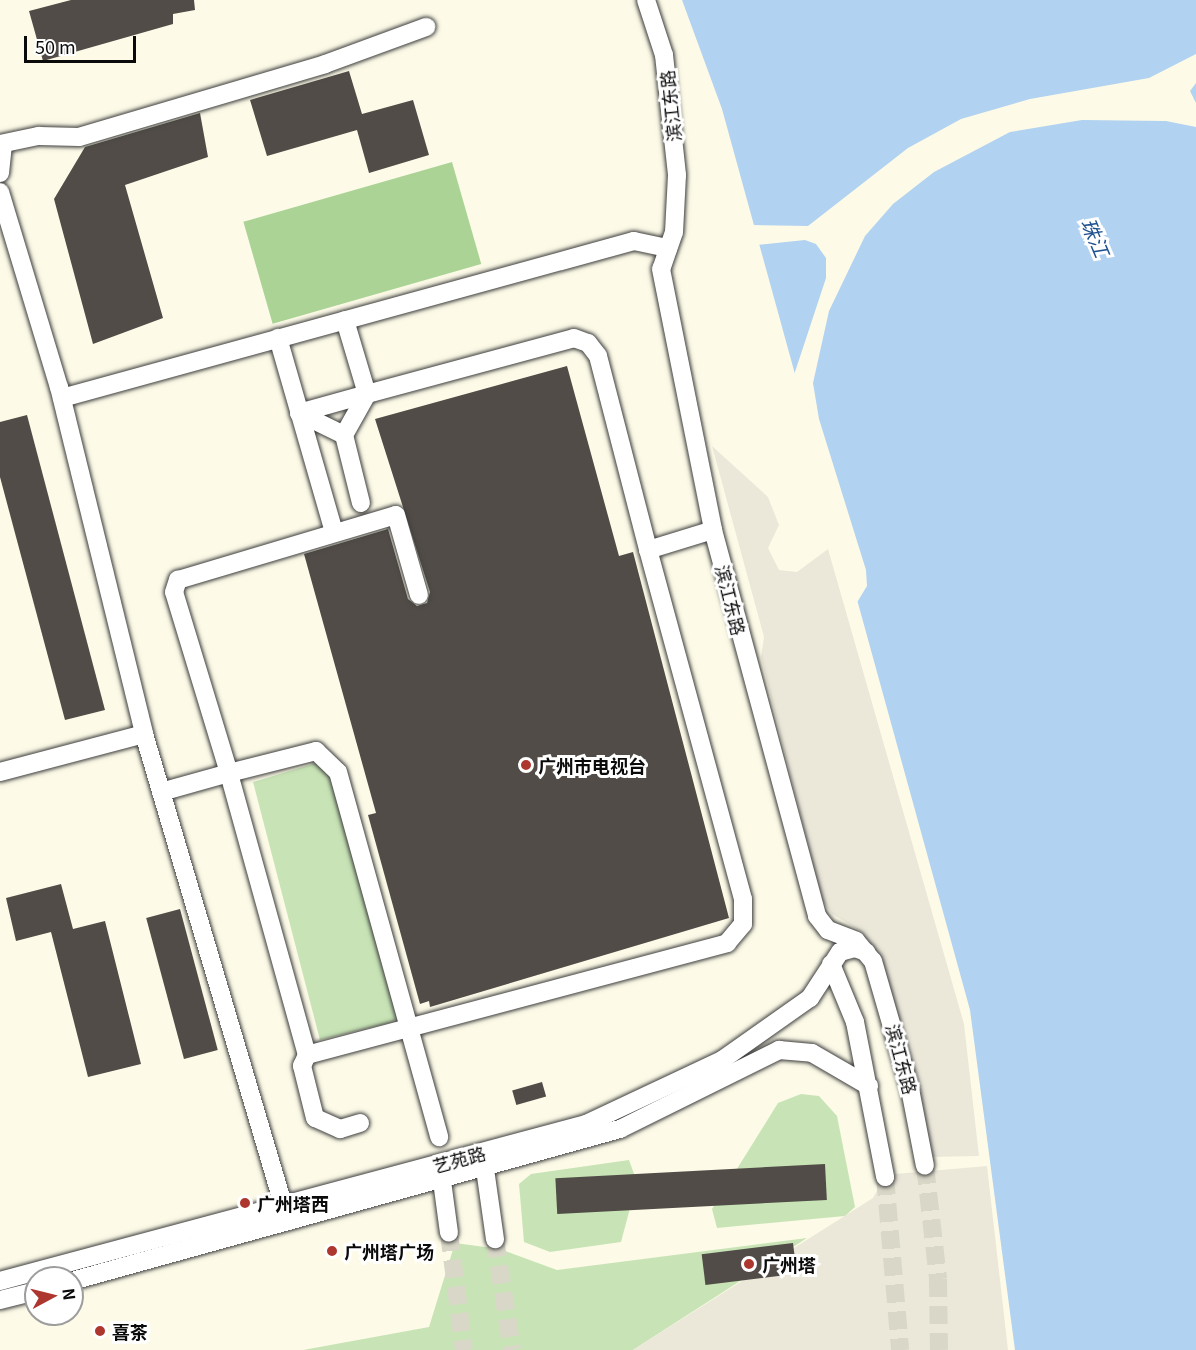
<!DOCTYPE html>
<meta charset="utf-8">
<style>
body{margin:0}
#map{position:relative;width:1196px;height:1350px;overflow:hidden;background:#fdfbe8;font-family:Georgia,"Noto Sans SC",serif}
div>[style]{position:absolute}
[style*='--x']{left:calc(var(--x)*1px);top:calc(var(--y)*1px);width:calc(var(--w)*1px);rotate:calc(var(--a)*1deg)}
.green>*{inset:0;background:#c8e4b6}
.forest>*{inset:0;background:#abd396;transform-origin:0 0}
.plaza>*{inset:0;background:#ebe8da}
.water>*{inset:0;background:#b1d2f0}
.pier>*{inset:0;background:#fdfbe8}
.building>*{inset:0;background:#514c47;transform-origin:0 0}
.minor-tunnel>*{height:18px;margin-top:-9px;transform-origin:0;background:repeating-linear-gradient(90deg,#d9d7c7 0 18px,transparent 0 27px)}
.roads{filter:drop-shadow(0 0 2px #3d3d3d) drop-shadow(0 0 2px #3d3d3d)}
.minor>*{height:18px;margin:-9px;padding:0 9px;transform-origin:9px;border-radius:9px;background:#fff}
.dots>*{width:16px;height:16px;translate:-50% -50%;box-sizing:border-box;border:3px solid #fff;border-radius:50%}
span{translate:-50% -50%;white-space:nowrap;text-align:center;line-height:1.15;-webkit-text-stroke:6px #fff;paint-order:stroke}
.street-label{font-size:18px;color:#0a0a0a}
.poi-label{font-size:18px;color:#0a0a0a;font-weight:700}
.left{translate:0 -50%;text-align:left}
.water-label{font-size:20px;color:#1e5290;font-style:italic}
.north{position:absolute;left:24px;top:1266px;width:60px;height:60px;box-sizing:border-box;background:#fff;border:2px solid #9d9d9d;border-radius:50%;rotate:83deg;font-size:16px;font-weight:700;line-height:24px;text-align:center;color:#0a0a0a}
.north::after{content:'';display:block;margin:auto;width:21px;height:27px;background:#ad362e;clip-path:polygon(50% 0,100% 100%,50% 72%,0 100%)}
.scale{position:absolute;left:24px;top:36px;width:112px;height:27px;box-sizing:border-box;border:3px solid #0a0a0a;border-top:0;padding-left:8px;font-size:18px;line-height:21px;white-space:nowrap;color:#0a0a0a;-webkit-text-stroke:4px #fff;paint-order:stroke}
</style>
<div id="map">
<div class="green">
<div style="clip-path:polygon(316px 763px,330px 767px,398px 1015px,393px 1022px,320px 1040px,253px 782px)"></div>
<div style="clip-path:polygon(801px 1094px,819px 1096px,837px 1116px,855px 1207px,845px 1216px,717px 1228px,712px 1209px,778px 1103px)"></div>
<div style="clip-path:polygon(629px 1160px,637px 1182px,621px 1242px,550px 1252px,524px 1242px,519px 1184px,531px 1174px)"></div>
<div style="clip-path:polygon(807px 1238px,633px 1350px,303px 1350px,429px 1327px,455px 1243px,500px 1249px,557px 1270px)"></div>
</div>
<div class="forest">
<div style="left:452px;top:162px;width:106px;height:217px;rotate:74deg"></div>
</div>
<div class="plaza">
<div style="clip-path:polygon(712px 446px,768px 497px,779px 525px,768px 548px,779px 570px,797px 572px,828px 549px,964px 1024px,979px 1156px,929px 1157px,880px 959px,862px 932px,832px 914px,822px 900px,761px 657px,764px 637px)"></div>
<div style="clip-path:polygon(987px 1166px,1008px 1350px,633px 1350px,873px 1198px,882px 1181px,895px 1174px)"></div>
</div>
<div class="water">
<div style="clip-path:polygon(682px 0,1196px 0,1196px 1350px,1015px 1350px,970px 1010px,722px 109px)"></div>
</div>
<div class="pier">
<div style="clip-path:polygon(1196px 54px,1196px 83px,1190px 91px,1196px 103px,1196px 127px,1166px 121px,1082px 120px,1010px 132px,934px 172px,893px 204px,865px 236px,829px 311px,813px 383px,819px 419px,866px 570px,867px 586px,856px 604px,793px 378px,826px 278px,826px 258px,816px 244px,805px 240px,756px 245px,751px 225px,808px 226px,908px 148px,961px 119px,1030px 99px,1149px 78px)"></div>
</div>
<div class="building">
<div style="clip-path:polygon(71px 0,194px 0,195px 10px,173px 14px,173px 24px,43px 61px,29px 11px)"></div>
<div style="clip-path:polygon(349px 71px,362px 114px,413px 100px,429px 155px,369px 173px,357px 130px,267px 156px,250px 100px)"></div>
<div style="clip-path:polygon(200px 113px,208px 157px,125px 185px,163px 318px,93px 344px,54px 199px,85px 147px)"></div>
<div style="clip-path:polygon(567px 366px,619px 556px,633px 552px,729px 918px,430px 1007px,429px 1001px,420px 1004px,368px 815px,376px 813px,304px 554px,388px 529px,408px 599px,417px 606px,427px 603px,430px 592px,375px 419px)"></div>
<div style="clip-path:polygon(27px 415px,105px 710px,65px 720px,0 477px,0 422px)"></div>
<div style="clip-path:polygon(61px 884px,73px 929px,105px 921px,141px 1064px,88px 1077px,51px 932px,16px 941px,6px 898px)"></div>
<div style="left:180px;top:909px;width:146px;height:35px;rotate:75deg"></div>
<div style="left:542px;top:1082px;width:15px;height:31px;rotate:74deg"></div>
<div style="left:825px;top:1164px;width:36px;height:270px;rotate:87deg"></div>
<div style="left:793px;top:1243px;width:31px;height:92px;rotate:83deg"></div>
</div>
<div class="minor-tunnel">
<div style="--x:925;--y:1166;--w:114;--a:83.4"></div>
<div style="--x:938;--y:1279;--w:71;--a:89.2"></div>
<div style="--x:885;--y:1177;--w:174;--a:85"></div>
<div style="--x:449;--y:1233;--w:118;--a:82.7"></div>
<div style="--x:495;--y:1239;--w:112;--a:81.3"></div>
</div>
<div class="roads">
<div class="minor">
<div style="--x:646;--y:0;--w:58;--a:71.9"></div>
<div style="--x:664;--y:55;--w:121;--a:83.8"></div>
<div style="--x:677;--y:175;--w:57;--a:93"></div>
<div style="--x:674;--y:232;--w:39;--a:109"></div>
<div style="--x:661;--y:269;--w:266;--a:78.7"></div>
<div style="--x:713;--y:530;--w:400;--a:74.9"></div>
<div style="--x:817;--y:916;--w:18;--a:52"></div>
<div style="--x:828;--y:930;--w:30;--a:21"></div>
<div style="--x:856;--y:941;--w:26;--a:50"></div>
<div style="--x:873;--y:961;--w:133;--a:73.9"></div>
<div style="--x:910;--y:1089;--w:78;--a:79"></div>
<div style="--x:0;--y:144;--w:40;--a:-12"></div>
<div style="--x:39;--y:136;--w:40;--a:1.4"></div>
<div style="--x:79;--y:137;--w:257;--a:-16.5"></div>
<div style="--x:325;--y:64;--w:108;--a:-20.1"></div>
<div style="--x:0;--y:173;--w:28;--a:-84"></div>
<div style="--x:0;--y:192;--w:204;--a:73.2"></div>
<div style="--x:59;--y:387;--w:357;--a:76.2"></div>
<div style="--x:144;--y:734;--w:508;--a:73.53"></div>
<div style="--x:278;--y:338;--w:202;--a:73.9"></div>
<div style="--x:62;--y:398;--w:593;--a:-15.35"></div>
<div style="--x:634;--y:241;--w:35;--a:12"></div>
<div style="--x:299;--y:413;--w:50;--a:26.1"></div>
<div style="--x:344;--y:435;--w:47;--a:-60.7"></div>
<div style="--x:367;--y:394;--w:214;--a:-15.1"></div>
<div style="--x:574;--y:338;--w:15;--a:20"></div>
<div style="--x:588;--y:343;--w:16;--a:52"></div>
<div style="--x:598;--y:356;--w:200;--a:75.5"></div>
<div style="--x:299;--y:413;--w:71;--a:-15.6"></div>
<div style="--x:367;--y:394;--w:77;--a:-106.6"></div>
<div style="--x:344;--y:435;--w:70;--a:76"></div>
<div style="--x:0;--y:772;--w:149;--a:-14.8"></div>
<div style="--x:161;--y:792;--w:71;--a:-15.6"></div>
<div style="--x:229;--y:773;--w:189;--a:-106.9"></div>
<div style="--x:174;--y:592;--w:13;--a:-72"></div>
<div style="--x:178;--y:580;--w:227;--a:-16.6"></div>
<div style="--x:396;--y:515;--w:83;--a:74"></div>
<div style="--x:831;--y:964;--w:63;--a:67.5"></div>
<div style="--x:855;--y:1022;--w:158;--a:79"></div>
<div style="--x:307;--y:1055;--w:293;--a:-105.5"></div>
<div style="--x:229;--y:773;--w:90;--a:-14.2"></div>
<div style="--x:316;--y:751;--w:30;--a:44"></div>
<div style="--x:338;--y:772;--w:379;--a:74.5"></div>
<div style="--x:360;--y:1123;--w:21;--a:163"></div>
<div style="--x:340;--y:1129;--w:27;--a:-156"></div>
<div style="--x:315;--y:1118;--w:54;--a:-104"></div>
<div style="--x:302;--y:1066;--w:12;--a:-66"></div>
<div style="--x:307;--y:1055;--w:435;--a:-14.9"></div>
<div style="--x:727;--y:943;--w:25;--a:-50"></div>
<div style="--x:743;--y:924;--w:25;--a:-90"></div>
<div style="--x:743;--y:899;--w:362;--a:-105.2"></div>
<div style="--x:648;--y:550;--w:68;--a:-17.1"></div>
<div style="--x:485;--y:1169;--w:71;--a:81.9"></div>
<div style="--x:448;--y:1173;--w:10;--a:127"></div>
<div style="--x:442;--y:1181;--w:52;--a:82.3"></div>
<div style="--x:0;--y:1281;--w:607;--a:-15"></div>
<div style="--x:586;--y:1124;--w:150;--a:-25.2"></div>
<div style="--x:722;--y:1060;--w:108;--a:-35.2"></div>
<div style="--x:810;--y:998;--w:55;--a:-56.9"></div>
<div style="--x:840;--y:952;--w:16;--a:-15"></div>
<div style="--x:855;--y:948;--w:12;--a:20"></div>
<div style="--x:72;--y:1281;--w:569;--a:-15.5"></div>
<div style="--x:620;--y:1129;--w:178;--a:-26.4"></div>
<div style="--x:779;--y:1050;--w:33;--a:5"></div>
<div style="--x:812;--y:1053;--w:66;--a:30.1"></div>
<div style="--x:0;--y:1300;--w:37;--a:-14"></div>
</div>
</div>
<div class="dots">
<div style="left:526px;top:765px;background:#ad362e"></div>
<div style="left:245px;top:1203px;background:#ad362e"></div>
<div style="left:332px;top:1251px;background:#ad362e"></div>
<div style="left:749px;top:1264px;background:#ad362e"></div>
<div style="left:100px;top:1331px;background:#ad362e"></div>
</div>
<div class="street-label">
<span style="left:670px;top:106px;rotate:-96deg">滨江东路</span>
<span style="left:731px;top:600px;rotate:76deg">滨江东路</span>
<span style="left:902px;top:1059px;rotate:75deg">滨江东路</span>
<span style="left:459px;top:1159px;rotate:-15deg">艺苑路</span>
</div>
<div class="poi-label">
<span class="left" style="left:538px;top:765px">广州市电视台</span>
<span class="left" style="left:257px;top:1203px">广州塔西</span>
<span class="left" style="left:344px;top:1251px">广州塔广场</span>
<span class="left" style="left:762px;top:1264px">广州塔</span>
<span class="left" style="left:112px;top:1331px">喜茶</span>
</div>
<div class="water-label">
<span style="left:1096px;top:237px;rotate:67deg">珠江</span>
</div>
<div class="north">N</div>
<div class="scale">50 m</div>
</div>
